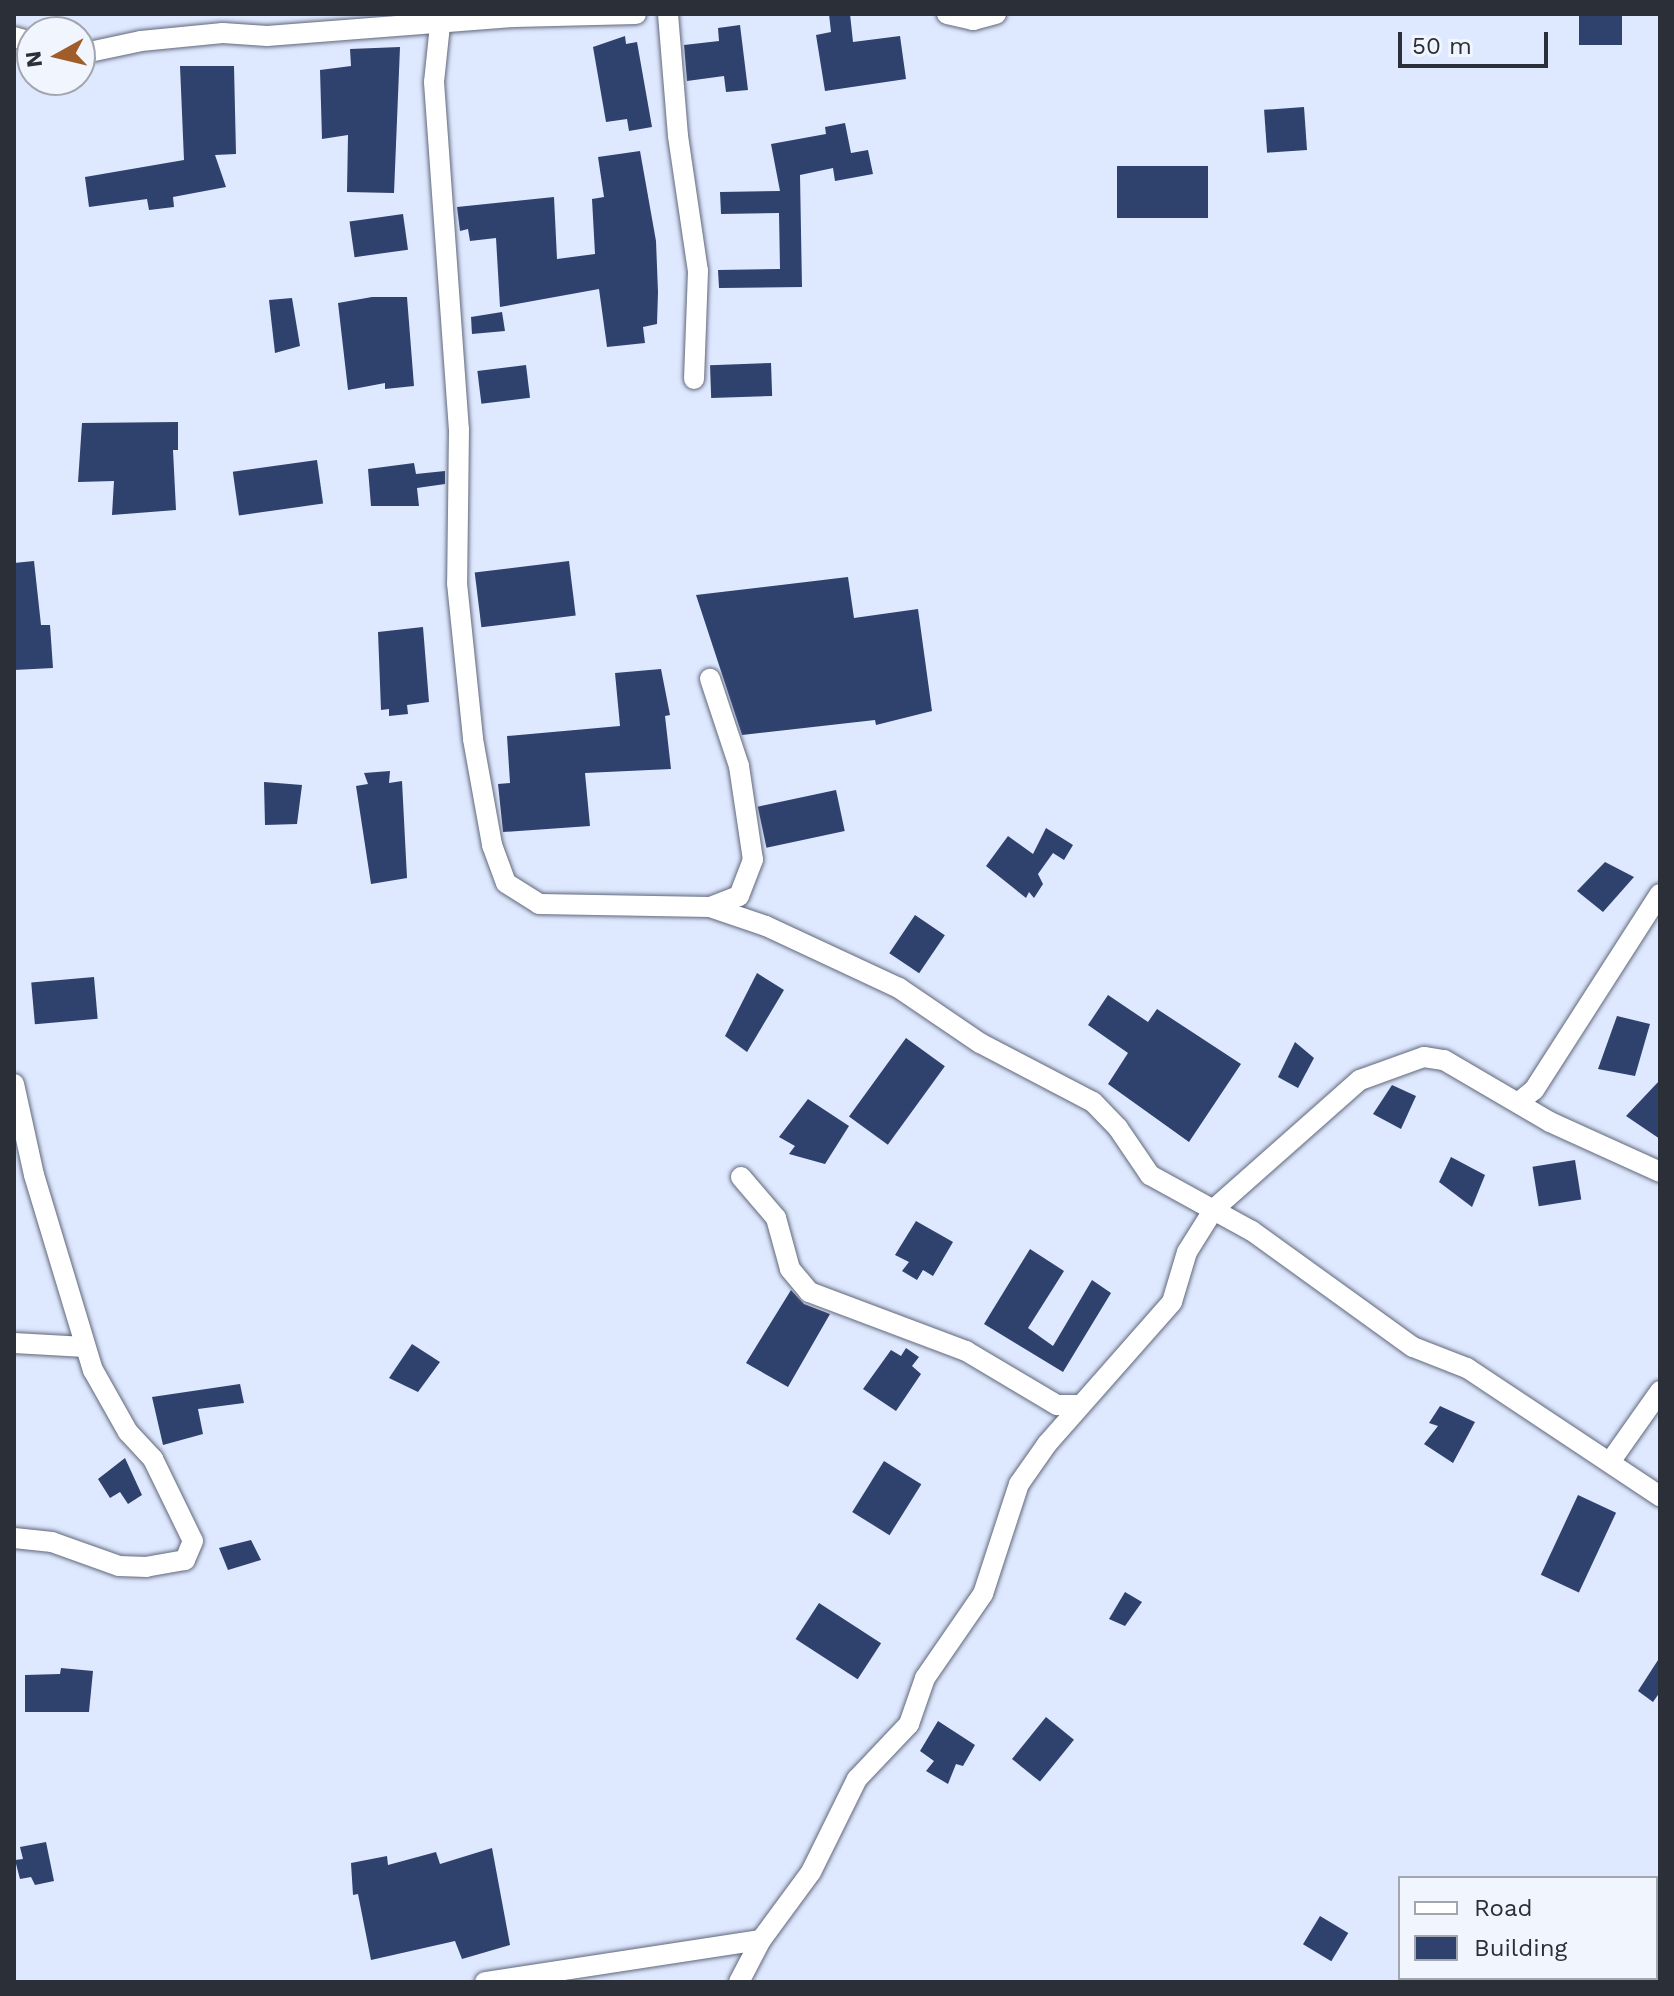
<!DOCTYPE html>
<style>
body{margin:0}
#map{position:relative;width:1674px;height:1996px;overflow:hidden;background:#dee8fe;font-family:"Work Sans",sans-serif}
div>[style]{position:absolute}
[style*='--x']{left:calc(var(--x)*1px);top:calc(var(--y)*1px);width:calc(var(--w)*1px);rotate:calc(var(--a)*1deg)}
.building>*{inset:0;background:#2f416d;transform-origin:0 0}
.roads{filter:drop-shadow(0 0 2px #60687b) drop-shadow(0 0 2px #60687b)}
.minor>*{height:20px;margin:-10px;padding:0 10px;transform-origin:10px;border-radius:10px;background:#fff}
span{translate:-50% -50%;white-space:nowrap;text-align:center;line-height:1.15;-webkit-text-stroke:8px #f1f5fe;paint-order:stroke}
.frame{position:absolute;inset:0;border:16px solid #2b2f38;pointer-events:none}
.legend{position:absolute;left:1398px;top:1876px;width:260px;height:104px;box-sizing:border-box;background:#f1f5fe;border:2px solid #a2a6af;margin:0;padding:10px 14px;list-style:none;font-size:24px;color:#2b2f38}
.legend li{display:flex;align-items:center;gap:16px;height:40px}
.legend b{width:40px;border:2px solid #a2a6af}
.north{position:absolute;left:16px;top:16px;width:80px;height:80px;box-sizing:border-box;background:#f1f5fe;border:2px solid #a2a6af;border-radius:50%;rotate:262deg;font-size:22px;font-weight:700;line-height:32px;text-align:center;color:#2b2f38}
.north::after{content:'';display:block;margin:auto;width:28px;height:36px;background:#9e5d29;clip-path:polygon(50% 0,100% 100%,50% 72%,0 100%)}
.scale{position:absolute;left:1398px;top:32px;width:150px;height:36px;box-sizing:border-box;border:4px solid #2b2f38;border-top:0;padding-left:10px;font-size:24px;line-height:28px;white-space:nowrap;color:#2b2f38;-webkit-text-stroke:6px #f1f5fe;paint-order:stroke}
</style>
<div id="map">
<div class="building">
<div style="clip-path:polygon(829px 14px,850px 14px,853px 42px,900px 36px,906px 79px,825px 91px,816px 35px,831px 32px)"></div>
<div style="left:1579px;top:14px;width:43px;height:31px"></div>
<div style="clip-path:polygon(740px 25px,748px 90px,726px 92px,724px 76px,687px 81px,684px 45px,719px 41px,718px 28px)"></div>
<div style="clip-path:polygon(625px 36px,626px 44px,637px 42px,652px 127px,629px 131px,627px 119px,606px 122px,593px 47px)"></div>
<div style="clip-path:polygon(400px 47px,394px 193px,347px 192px,348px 135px,322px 139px,320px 70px,351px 66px,350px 49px)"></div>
<div style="clip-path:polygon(180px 66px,234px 66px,236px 154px,215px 155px,226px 187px,173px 197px,174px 207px,149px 210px,147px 199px,89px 207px,85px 177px,184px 160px)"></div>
<div style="left:1304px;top:107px;width:43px;height:40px;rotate:86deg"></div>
<div style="clip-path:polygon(845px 123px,851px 153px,868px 150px,873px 174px,835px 181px,833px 168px,800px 175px,802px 287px,719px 288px,718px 270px,780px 269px,779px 213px,721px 214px,720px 192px,780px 191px,771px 144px,826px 134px,825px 127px)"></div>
<div style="clip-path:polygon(640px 151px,656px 241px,658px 292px,657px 324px,643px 327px,645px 343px,607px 347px,599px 289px,500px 307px,496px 238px,470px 241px,468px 229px,460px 231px,457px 207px,554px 197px,557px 259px,595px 254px,592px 199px,604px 197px,598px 157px)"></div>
<div style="left:1117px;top:166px;width:91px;height:52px"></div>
<div style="left:403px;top:214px;width:36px;height:54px;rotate:82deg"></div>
<div style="clip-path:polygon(372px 297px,407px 297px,414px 386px,385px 389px,385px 383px,348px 390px,338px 303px)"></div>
<div style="clip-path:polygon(292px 298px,300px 346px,275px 353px,269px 300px)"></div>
<div style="clip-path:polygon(502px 312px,505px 331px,472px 334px,471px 317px)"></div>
<div style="left:771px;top:363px;width:33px;height:61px;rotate:88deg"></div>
<div style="left:526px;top:365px;width:33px;height:49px;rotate:83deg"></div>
<div style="clip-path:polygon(178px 422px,178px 450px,173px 450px,176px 510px,112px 515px,114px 481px,78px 482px,82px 423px)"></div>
<div style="left:317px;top:460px;width:44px;height:85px;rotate:82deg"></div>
<div style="clip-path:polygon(414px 463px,416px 474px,445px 471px,445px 484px,417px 488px,419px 506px,371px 506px,368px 469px)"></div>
<div style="clip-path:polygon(34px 561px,41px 625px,50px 625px,53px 668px,14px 670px,14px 563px)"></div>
<div style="left:569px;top:561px;width:55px;height:95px;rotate:83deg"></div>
<div style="clip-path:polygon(848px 577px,854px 618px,918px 609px,932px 711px,876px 725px,875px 720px,742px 735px,696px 595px)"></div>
<div style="clip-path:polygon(423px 627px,429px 702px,407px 705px,408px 714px,389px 716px,389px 709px,381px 710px,378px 632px)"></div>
<div style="clip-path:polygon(661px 669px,670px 715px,665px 716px,671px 769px,585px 773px,590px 826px,503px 832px,498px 784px,510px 783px,507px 736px,620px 726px,615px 673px)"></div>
<div style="clip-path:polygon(390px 771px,389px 783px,402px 781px,407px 878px,371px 884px,356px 786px,368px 784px,364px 773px)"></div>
<div style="clip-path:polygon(264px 782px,302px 785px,297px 824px,265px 825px)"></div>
<div style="left:836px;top:790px;width:42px;height:80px;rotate:78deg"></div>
<div style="clip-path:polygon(1046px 828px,1073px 845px,1064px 860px,1053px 853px,1038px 874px,1043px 884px,1034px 898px,1029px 892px,1026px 898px,986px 866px,1008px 836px,1033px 854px)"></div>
<div style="clip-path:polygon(1605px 862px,1634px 877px,1603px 912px,1577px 891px)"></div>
<div style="left:915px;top:915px;width:36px;height:46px;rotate:34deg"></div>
<div style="clip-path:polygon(757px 973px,784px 990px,747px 1052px,725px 1036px)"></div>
<div style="left:94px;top:977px;width:42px;height:63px;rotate:85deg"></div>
<div style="clip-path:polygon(1108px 995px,1148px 1022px,1157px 1009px,1241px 1064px,1189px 1142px,1108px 1084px,1128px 1053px,1088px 1025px)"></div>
<div style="clip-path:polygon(1617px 1016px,1650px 1024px,1635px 1076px,1598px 1069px)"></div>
<div style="left:906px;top:1038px;width:48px;height:97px;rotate:36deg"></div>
<div style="clip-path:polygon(1295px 1042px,1314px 1058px,1298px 1088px,1278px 1077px)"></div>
<div style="clip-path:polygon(1660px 1080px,1660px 1139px,1626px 1116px)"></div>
<div style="clip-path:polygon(1392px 1085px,1416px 1096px,1401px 1129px,1373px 1114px)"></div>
<div style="clip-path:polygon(808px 1099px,849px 1126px,825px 1164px,789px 1154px,795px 1146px,779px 1137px)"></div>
<div style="clip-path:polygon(1451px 1157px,1485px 1175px,1472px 1207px,1439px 1182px)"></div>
<div style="left:1575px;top:1160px;width:40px;height:43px;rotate:81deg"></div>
<div style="clip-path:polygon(916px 1221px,953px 1242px,933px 1276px,923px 1270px,917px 1280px,902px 1271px,909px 1262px,895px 1255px)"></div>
<div style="clip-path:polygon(1030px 1249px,1064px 1271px,1028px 1328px,1053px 1346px,1092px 1280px,1111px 1293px,1063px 1372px,984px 1324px)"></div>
<div style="clip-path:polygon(791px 1290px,804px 1304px,830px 1314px,788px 1387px,746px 1363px)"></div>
<div style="clip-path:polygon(412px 1344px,440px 1362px,418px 1392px,389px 1378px)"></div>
<div style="clip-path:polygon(906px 1348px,919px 1357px,912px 1366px,921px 1374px,896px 1411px,863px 1389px,891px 1350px,901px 1356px)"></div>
<div style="clip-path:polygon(240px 1384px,244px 1403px,198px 1409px,203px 1434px,163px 1445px,152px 1397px)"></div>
<div style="clip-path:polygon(1440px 1406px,1475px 1422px,1453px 1463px,1424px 1444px,1438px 1426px,1429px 1423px)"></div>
<div style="clip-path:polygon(125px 1458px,142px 1495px,128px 1504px,120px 1492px,110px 1498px,98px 1479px)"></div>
<div style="left:884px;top:1461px;width:44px;height:60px;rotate:32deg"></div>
<div style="left:1578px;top:1495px;width:42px;height:88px;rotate:25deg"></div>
<div style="clip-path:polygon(251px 1540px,261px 1560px,228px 1570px,219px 1548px)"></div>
<div style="clip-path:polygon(1125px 1592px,1142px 1602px,1125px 1626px,1109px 1619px)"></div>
<div style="left:819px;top:1603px;width:74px;height:43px;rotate:33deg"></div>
<div style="clip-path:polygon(1660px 1657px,1660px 1692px,1653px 1702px,1638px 1691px)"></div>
<div style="clip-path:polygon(61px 1668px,93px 1671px,89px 1712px,25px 1712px,25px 1675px,60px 1674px)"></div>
<div style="left:1046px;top:1717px;width:36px;height:54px;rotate:39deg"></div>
<div style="clip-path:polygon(938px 1721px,975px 1745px,963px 1766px,956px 1764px,948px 1784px,926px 1771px,934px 1761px,920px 1751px)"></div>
<div style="clip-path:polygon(46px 1842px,54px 1881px,35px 1885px,31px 1877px,20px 1879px,15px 1860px,23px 1859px,20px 1847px)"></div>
<div style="clip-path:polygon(492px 1848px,510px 1945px,462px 1959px,455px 1941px,371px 1960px,358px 1894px,353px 1895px,351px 1863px,387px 1856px,388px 1865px,436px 1852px,440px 1864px)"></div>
<div style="left:1320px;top:1916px;width:33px;height:33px;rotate:31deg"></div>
</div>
<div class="roads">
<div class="minor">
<div style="--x:668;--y:14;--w:122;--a:85.3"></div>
<div style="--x:678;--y:136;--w:136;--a:81.6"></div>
<div style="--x:698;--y:271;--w:108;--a:92.1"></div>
<div style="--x:947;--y:14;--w:27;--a:13"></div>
<div style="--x:973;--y:20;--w:24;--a:-15"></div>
<div style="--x:440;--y:25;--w:57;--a:96"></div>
<div style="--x:434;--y:82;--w:348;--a:85.9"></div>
<div style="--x:459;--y:429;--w:154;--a:90.7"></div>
<div style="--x:457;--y:583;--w:157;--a:84.1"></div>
<div style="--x:473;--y:739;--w:108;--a:79.8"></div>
<div style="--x:492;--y:845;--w:40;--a:69.8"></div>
<div style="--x:506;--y:883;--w:39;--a:32"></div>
<div style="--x:539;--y:904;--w:171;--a:1"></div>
<div style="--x:710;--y:907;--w:59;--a:18.7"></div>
<div style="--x:766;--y:926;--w:147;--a:25"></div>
<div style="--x:899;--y:988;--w:98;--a:34.2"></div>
<div style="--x:980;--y:1043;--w:127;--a:27.6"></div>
<div style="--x:1093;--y:1102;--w:36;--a:46"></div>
<div style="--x:1118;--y:1128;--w:57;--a:55.8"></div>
<div style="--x:1150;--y:1175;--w:116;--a:28.8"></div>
<div style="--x:1252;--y:1231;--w:198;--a:35.8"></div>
<div style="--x:1413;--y:1347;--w:58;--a:21.3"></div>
<div style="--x:1467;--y:1368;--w:232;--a:33.6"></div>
<div style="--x:14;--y:37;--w:19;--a:16"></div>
<div style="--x:80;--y:54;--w:62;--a:-12"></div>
<div style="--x:141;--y:41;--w:82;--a:-5.6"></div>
<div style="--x:223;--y:33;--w:44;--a:3.9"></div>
<div style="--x:267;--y:36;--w:248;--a:-4.4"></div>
<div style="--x:514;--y:17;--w:122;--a:-1.4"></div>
<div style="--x:710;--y:907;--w:31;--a:-21"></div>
<div style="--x:739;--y:896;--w:39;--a:-69"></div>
<div style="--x:753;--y:860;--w:95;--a:-98.5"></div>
<div style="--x:739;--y:766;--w:92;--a:-108.4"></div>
<div style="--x:14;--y:1084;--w:93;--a:77.6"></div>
<div style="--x:34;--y:1175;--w:204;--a:73.2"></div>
<div style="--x:93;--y:1370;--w:71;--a:60.6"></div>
<div style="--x:128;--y:1432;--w:37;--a:47"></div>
<div style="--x:153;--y:1459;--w:91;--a:64"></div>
<div style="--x:193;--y:1541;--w:21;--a:113"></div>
<div style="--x:185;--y:1560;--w:39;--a:170"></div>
<div style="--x:147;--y:1567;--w:28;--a:-178"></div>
<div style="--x:119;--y:1566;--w:71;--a:-160.3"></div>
<div style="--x:52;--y:1542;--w:38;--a:-174"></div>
<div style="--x:1519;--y:1102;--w:19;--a:-39"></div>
<div style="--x:1534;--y:1090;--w:233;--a:-57.3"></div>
<div style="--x:741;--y:1177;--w:54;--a:49.5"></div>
<div style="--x:776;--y:1218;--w:53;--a:74.6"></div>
<div style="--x:790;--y:1269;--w:30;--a:50"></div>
<div style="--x:809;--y:1292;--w:168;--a:20.6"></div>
<div style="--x:966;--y:1351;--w:106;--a:30.7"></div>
<div style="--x:1057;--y:1405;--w:23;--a:0"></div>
<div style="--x:14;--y:1343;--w:71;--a:3.2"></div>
<div style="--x:1610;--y:1462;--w:87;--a:-54.8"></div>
<div style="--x:485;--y:1982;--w:279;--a:-8.7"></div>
<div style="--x:761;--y:1940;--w:84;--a:-53.7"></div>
<div style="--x:811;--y:1872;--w:104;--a:-63.7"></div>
<div style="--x:857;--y:1779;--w:76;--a:-46.6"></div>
<div style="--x:909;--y:1724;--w:49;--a:-70.8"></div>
<div style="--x:925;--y:1678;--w:102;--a:-55.4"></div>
<div style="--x:983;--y:1594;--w:116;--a:-71.9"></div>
<div style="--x:1019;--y:1484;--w:49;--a:-55"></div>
<div style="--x:1047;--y:1444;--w:189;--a:-48.6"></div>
<div style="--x:1172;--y:1302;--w:52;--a:-73.3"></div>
<div style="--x:1187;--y:1252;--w:51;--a:-57.9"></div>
<div style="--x:1214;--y:1209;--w:195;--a:-41.5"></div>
<div style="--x:1360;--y:1080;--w:68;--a:-19.8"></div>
<div style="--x:1424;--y:1057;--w:20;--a:9"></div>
<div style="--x:1444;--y:1060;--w:123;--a:30.3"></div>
<div style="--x:1550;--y:1122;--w:121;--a:24.4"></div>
<div style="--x:739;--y:1982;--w:47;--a:-62.4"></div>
<div style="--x:1660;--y:1982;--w:1;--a:-90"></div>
</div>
</div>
<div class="frame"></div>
<ul class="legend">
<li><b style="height:10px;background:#fff"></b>Road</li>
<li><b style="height:22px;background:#2f416d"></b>Building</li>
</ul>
<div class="north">N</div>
<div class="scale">50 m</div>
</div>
